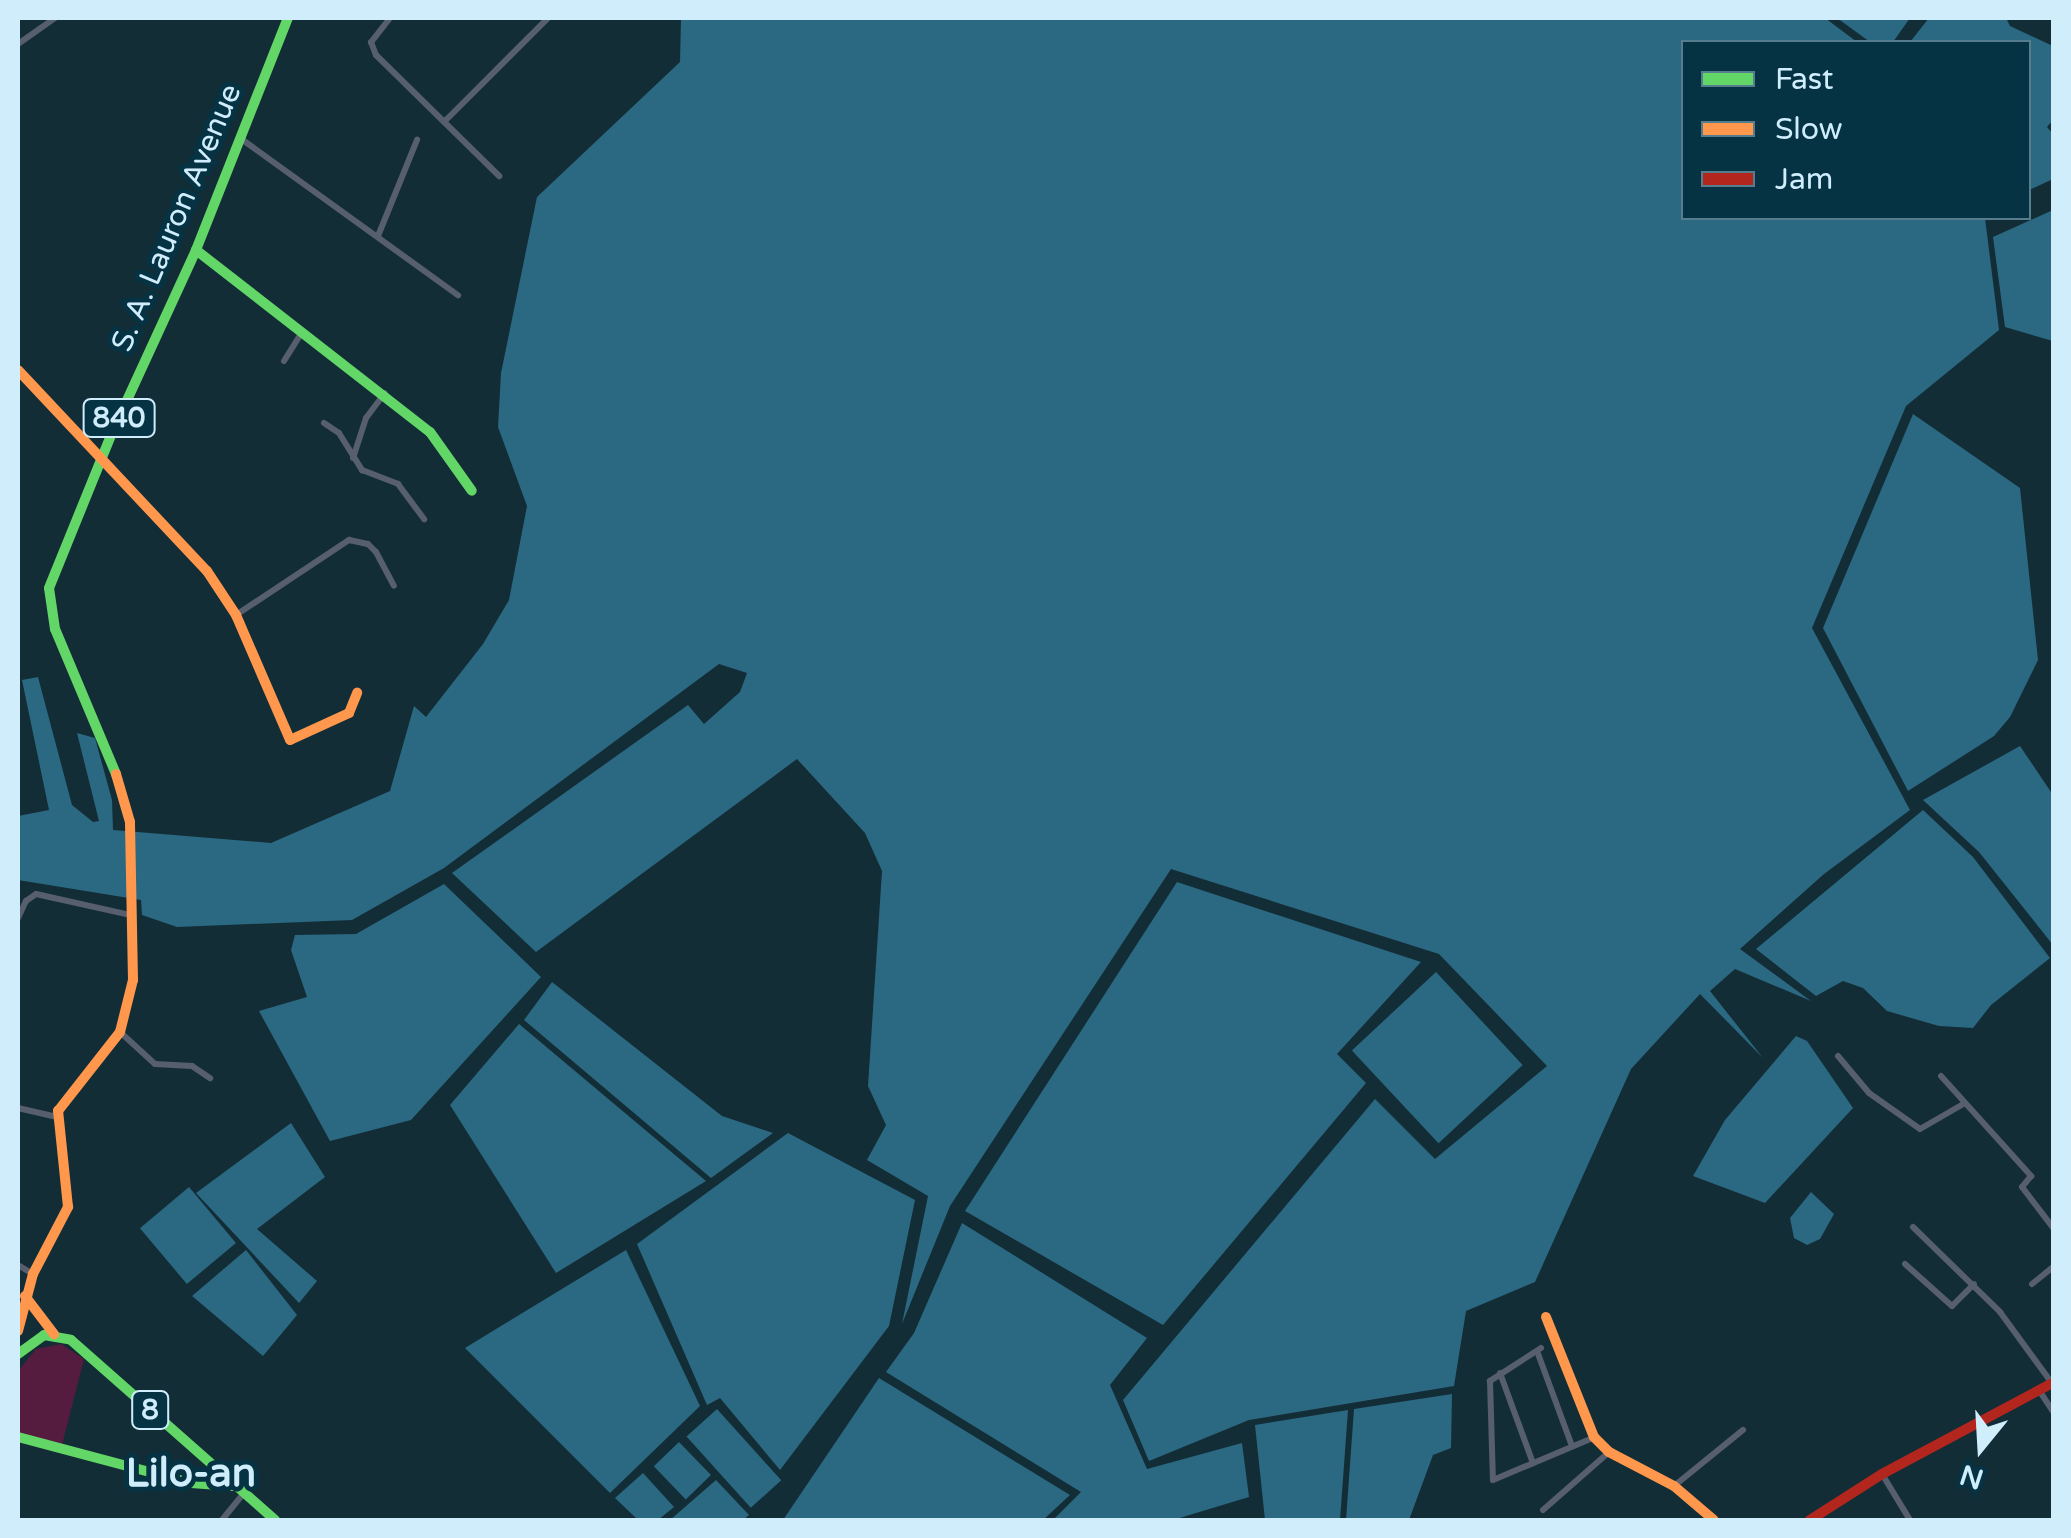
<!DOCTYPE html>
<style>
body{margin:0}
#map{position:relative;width:2071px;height:1538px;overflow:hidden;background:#132d36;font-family:"Varela Round",sans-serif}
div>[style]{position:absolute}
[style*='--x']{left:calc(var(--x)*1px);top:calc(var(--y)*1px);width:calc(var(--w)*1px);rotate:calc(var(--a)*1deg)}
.green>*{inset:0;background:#561c40}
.water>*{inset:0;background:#2b6882;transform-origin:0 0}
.street>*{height:6px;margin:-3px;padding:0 3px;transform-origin:3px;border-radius:3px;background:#575f6f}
.fast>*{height:10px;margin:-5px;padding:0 5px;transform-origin:5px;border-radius:5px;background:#63d668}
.slow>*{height:10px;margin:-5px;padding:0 5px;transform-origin:5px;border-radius:5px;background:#ff974d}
.jam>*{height:10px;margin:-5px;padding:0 5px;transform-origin:5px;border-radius:5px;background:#b3261e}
span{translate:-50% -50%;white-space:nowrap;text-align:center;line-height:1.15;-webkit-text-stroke:10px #053344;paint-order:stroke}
.shield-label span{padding:2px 8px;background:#053344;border:2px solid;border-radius:8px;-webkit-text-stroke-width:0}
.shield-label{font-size:28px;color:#d0edfc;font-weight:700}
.street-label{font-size:30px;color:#d0edfc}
.district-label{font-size:40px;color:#d0edfc;font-weight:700}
.frame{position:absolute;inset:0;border:20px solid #d0edfc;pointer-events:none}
.legend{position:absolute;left:1681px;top:40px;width:350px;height:180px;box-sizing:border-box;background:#053344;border:2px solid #567d8e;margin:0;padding:12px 18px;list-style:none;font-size:30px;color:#d0edfc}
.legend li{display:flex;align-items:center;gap:20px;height:50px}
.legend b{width:50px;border:2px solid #567d8e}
.north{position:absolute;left:1931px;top:1398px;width:100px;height:100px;-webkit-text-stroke:8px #053344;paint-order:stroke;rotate:198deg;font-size:28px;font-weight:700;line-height:40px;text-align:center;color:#d0edfc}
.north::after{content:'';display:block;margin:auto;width:35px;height:45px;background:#d0edfc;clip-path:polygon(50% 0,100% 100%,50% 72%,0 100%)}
</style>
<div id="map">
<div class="green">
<div style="clip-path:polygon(61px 1344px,84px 1359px,62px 1445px,18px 1434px,19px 1370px,36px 1349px)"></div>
</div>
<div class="water">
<div style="clip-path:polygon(681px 18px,1825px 18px,1857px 42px,1684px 42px,1684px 218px,1985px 218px,1999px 330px,1906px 406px,1812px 628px,1910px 810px,1824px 874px,1740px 949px,1811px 1001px,1735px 969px,1710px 991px,1763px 1058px,1700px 994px,1631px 1069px,1535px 1282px,1466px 1311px,1454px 1386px,1249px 1420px,1149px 1461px,1123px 1400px,1375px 1099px,1435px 1159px,1547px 1066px,1439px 954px,1171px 869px,950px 1206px,902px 1324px,928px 1196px,867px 1160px,886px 1125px,868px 1086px,882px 871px,865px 833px,797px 759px,536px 952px,452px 873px,688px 705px,704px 724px,740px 692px,747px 673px,719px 664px,444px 868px,352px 920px,177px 927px,142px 915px,141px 900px,18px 880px,18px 816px,49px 810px,22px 680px,38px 677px,72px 805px,93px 822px,99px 821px,77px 733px,95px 738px,112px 800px,113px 830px,271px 843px,390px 791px,414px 706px,426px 717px,483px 644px,509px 600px,527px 506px,498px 427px,501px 373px,537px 197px,680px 62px)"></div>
<div style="clip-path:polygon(1837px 18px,1910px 18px,1893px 42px,1870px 42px)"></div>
<div style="clip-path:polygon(1929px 18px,2006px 18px,2010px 26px,2053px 46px,2053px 120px,2047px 127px,2053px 134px,2053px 179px,2029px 190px,2028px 42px,1910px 42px)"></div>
<div style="clip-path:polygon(2053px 210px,2053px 341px,2005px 327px,1993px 237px)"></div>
<div style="clip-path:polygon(1913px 414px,2020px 488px,2038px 660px,2010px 717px,1994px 736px,1908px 791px,1823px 628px)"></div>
<div style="clip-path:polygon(2020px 746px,2053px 795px,2053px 945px,1979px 852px,1923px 800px)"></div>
<div style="clip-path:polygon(1923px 810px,1973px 857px,2050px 958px,1991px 1005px,1973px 1028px,1939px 1026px,1887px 1011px,1863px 988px,1843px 981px,1816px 996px,1756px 949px)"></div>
<div style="clip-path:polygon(1177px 882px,1421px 962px,1337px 1054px,1366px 1083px,1163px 1325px,965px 1211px)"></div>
<div style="clip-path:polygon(444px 884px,541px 977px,411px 1120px,330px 1141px,259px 1011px,307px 997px,291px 950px,295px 935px,356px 934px)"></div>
<div style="left:1436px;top:972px;width:127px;height:115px;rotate:47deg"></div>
<div style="clip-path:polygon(552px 982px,722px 1116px,773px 1133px,711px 1178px,524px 1020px)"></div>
<div style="clip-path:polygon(519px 1024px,706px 1181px,556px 1273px,450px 1105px)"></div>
<div style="clip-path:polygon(1796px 1036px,1807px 1041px,1853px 1108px,1765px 1203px,1693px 1176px,1725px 1120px)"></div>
<div style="clip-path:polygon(291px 1123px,325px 1177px,257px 1229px,317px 1281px,299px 1303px,196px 1193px)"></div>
<div style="clip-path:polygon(788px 1133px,915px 1200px,889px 1326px,780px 1470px,720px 1398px,707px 1405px,637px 1244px)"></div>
<div style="left:189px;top:1187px;width:73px;height:64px;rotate:50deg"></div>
<div style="clip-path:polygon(1811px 1192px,1834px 1214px,1820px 1239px,1807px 1245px,1794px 1238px,1790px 1218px)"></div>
<div style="clip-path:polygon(962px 1223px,1147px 1338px,1110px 1385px,1147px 1469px,1242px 1443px,1249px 1497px,1173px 1520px,1053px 1520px,1081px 1492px,886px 1372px,914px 1333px)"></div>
<div style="clip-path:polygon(246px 1250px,297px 1315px,263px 1356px,192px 1296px)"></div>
<div style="clip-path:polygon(626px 1250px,700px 1406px,610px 1493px,465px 1348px)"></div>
<div style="clip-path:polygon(879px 1378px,1070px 1495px,1043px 1520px,783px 1520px)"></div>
<div style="clip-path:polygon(1452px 1394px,1451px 1448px,1433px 1455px,1409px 1520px,1346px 1520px,1354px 1409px)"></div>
<div style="left:717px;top:1409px;width:96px;height:41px;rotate:48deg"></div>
<div style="clip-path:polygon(1348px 1410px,1340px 1520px,1265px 1520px,1255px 1425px)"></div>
<div style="left:679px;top:1442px;width:46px;height:35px;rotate:46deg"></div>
<div style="clip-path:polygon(643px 1473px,674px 1507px,658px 1520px,638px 1520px,615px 1498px)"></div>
<div style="clip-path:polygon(716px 1480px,749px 1515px,743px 1520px,670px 1520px)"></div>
</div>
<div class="street">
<div style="--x:390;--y:18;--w:31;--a:128"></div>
<div style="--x:371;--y:42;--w:14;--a:69"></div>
<div style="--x:376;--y:55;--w:173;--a:44.5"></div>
<div style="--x:18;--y:44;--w:45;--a:-35.1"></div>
<div style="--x:444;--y:122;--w:147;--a:-45"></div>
<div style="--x:240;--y:138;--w:269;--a:35.8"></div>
<div style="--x:378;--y:236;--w:104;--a:-67.9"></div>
<div style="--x:284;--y:361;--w:34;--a:-58"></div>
<div style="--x:324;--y:423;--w:18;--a:34"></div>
<div style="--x:339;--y:433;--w:44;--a:58.1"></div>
<div style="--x:362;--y:470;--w:39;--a:21"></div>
<div style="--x:398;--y:484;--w:44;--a:53.4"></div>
<div style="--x:353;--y:458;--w:42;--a:-72"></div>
<div style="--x:366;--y:418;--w:31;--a:-53"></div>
<div style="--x:236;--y:615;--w:136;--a:-33.6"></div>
<div style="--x:349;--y:540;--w:19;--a:12"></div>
<div style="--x:368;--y:544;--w:11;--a:45"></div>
<div style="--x:376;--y:552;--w:38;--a:62"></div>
<div style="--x:18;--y:918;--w:19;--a:-65"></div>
<div style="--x:26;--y:901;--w:12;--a:-35"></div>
<div style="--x:36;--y:894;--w:96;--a:12.6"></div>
<div style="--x:120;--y:1032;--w:47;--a:42.4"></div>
<div style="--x:155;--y:1064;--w:37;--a:3"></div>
<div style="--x:192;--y:1066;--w:22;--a:34"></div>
<div style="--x:1838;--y:1056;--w:48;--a:50"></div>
<div style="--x:1869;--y:1093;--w:62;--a:35.2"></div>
<div style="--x:1920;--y:1129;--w:52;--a:-30"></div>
<div style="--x:1941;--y:1076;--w:135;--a:48"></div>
<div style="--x:2031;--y:1176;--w:14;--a:129"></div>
<div style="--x:2022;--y:1187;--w:53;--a:52.7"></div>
<div style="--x:18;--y:1108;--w:39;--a:13"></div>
<div style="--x:1913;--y:1227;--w:122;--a:44.3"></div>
<div style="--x:2000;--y:1312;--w:87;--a:53.9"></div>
<div style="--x:1905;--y:1264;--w:63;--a:41.8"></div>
<div style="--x:1952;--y:1306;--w:31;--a:-45"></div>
<div style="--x:18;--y:1265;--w:17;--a:31"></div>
<div style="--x:2032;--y:1284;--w:28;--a:-39"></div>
<div style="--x:1541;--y:1348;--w:61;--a:147.1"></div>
<div style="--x:1490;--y:1381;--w:99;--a:88.3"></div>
<div style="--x:1493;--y:1480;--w:105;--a:-22.9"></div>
<div style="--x:1537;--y:1351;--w:101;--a:69.8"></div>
<div style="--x:1500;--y:1373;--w:96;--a:69.9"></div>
<div style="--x:2039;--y:1390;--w:27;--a:57"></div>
<div style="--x:1882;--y:1474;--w:54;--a:58.7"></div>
<div style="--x:1674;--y:1486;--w:89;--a:-39.1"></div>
<div style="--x:1543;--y:1510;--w:88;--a:-41.3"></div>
<div style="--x:222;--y:1520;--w:33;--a:-51"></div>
</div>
<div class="fast">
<div style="--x:196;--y:250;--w:296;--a:37.9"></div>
<div style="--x:430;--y:432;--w:72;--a:54.6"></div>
<div style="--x:116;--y:774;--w:157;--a:-112.8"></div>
<div style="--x:55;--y:629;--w:41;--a:-98.3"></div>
<div style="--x:49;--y:588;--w:165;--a:-67.9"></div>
<div style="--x:111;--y:435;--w:204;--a:-65.3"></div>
<div style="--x:196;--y:250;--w:250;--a:-68.4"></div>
<div style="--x:18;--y:1354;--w:32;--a:-36"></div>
<div style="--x:44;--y:1335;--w:27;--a:10"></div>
<div style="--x:71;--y:1340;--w:272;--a:41.4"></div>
<div style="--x:18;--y:1437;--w:179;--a:14.9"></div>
<div style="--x:191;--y:1483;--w:42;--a:4.1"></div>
</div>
<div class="slow">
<div style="--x:18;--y:370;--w:276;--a:46.8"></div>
<div style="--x:207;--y:571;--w:53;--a:56.6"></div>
<div style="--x:236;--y:615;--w:136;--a:66.6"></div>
<div style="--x:290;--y:740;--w:65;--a:-24.6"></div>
<div style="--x:349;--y:713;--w:22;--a:-68"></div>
<div style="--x:25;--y:1296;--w:48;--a:52.7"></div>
<div style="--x:1546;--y:1317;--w:129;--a:68.2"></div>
<div style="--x:1594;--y:1437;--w:21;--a:45"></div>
<div style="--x:1609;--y:1452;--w:73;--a:27.6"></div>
<div style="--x:1674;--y:1486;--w:52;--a:40.4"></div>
<div style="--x:18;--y:1331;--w:59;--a:-75.3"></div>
<div style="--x:33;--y:1274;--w:76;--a:-62.4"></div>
<div style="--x:68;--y:1207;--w:97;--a:-95.9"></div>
<div style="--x:58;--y:1111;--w:100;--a:-51.9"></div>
<div style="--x:120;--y:1032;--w:54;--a:-76"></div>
<div style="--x:133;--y:980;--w:158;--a:-91.1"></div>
<div style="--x:130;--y:822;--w:50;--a:-106.3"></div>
</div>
<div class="jam">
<div style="--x:1810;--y:1520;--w:85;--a:-32.6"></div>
<div style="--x:1882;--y:1474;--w:195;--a:-28.1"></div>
</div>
<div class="shield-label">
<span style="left:119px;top:418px">840</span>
<span style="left:150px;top:1410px">8</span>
</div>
<div class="street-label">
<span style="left:177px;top:218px;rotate:-67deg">S. A. Lauron Avenue</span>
</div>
<div class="district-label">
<span style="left:191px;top:1473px">Lilo-an</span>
</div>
<div class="frame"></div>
<ul class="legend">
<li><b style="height:12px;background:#63d668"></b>Fast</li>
<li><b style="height:12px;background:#ff974d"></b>Slow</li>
<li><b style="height:12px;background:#b3261e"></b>Jam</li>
</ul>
<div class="north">N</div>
</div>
